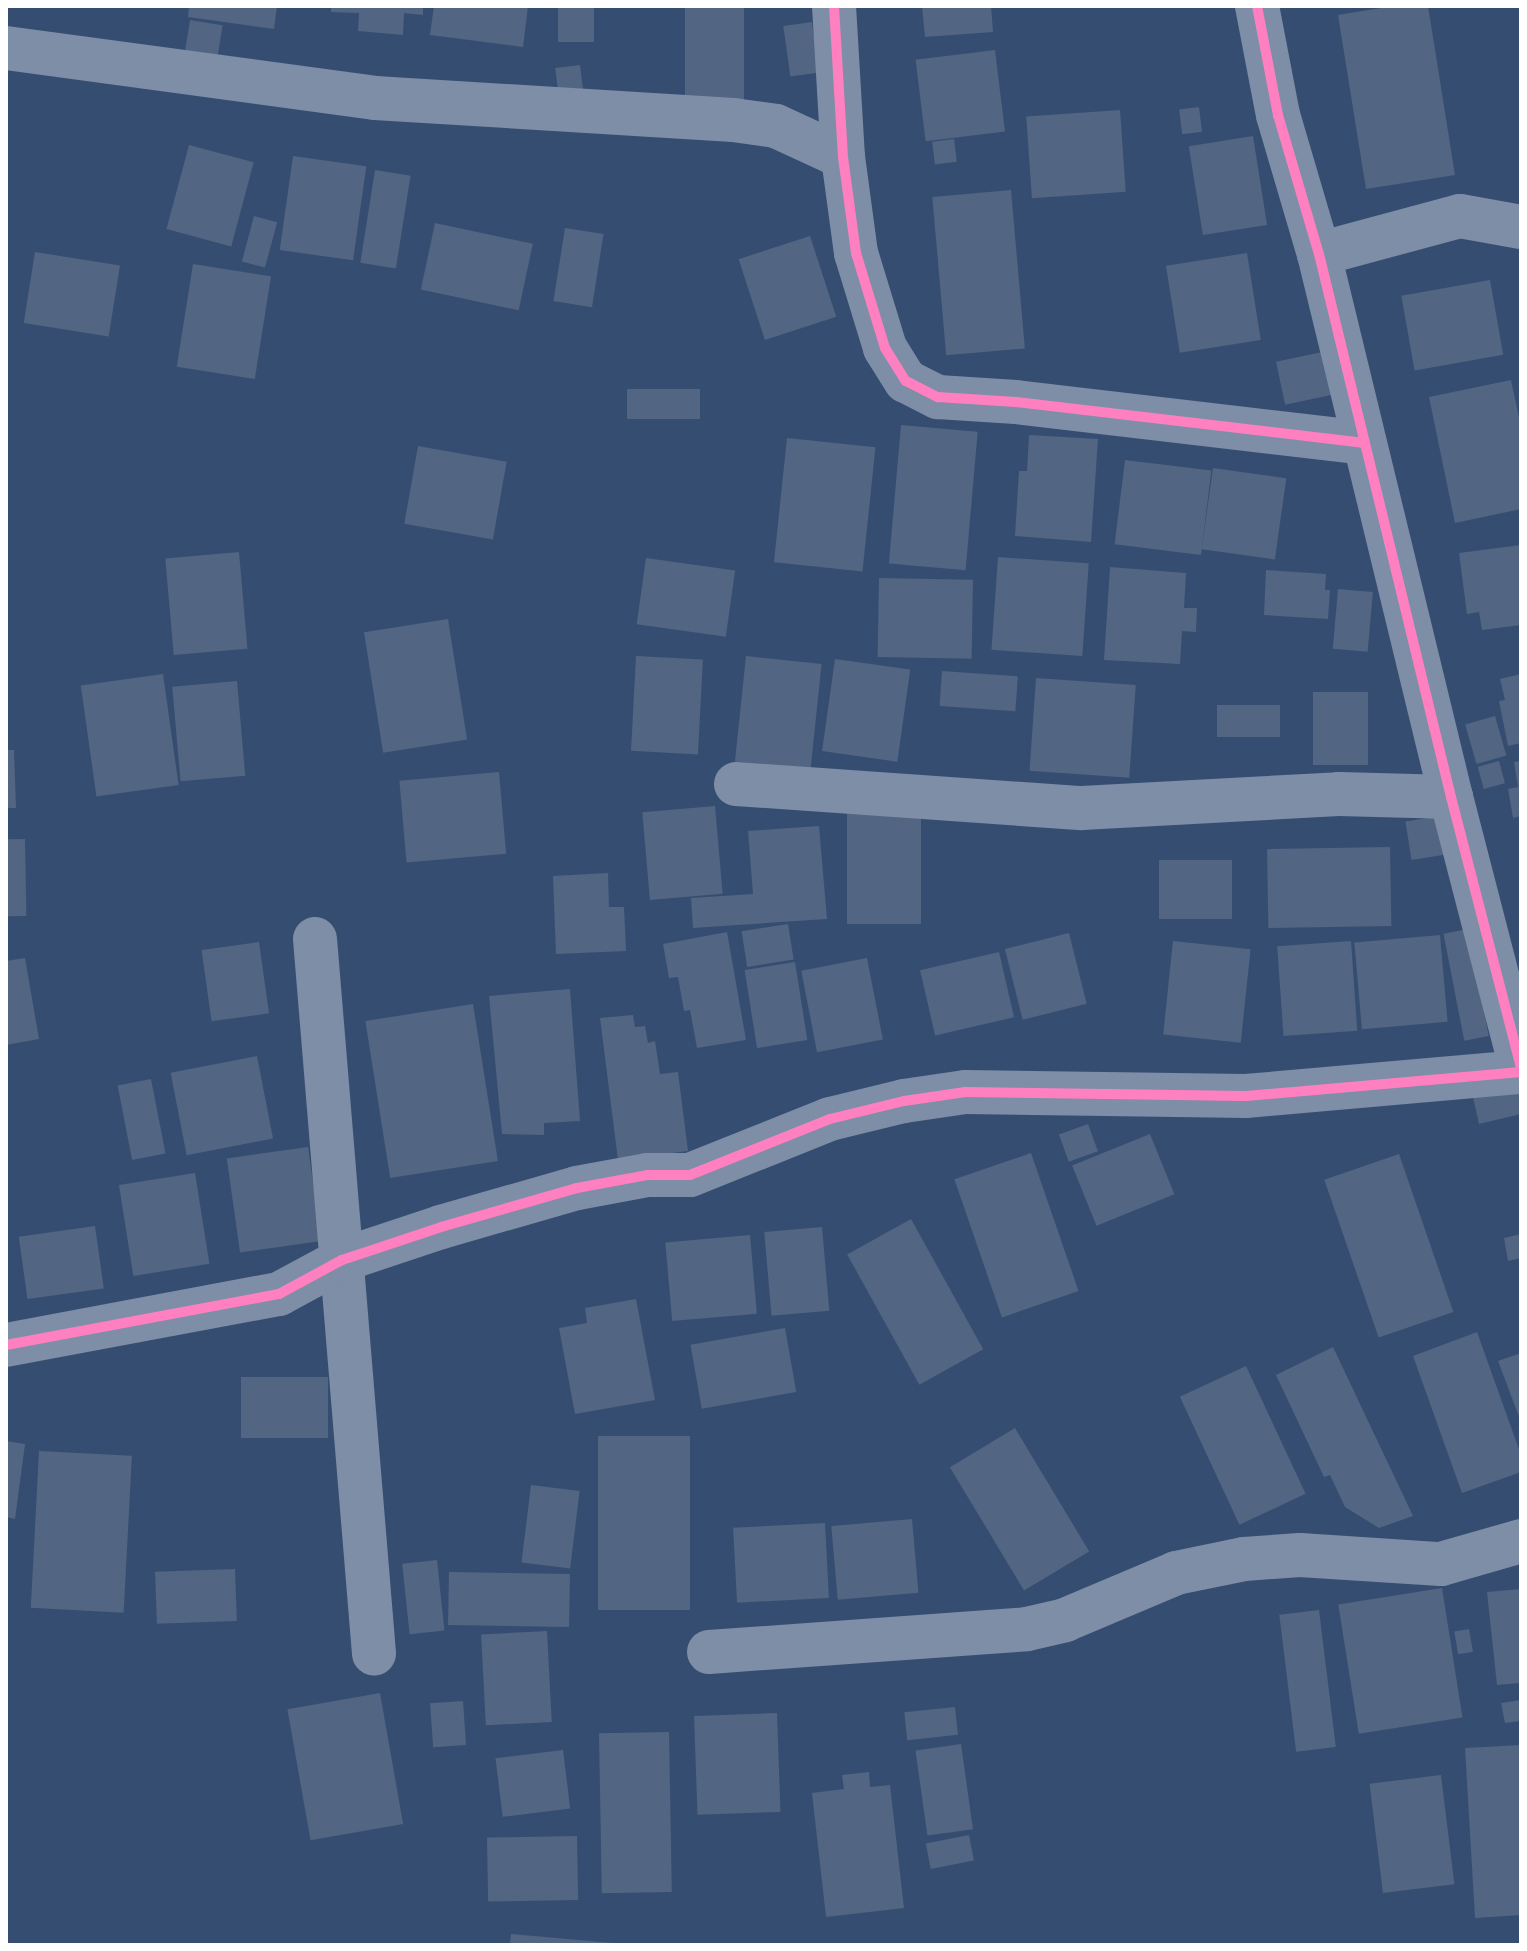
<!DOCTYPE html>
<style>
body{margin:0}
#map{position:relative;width:1527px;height:1951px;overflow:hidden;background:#364d72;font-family:Manrope,sans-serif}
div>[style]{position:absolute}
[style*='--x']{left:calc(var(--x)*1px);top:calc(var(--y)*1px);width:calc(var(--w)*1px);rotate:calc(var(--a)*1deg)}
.building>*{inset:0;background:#526582;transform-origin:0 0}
.minor>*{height:44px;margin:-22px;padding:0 22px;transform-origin:22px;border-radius:22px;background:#7d8ea6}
.cycleway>*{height:10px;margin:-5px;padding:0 5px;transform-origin:5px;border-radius:5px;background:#ff80c0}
span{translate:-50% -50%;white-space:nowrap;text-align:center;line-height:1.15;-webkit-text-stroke:7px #1e478a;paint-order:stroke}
.frame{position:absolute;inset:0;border:8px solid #fff;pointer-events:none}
</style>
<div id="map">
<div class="building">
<div style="clip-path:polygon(189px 6px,277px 6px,274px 29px,188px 17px)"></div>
<div style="clip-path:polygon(331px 6px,423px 6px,423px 15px,404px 13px,403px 35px,358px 31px,359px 13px,331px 12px)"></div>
<div style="clip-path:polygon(434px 6px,528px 6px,523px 47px,430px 35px)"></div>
<div style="left:558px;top:6px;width:36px;height:36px"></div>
<div style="left:685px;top:6px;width:59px;height:98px"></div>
<div style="clip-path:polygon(922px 6px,991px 6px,993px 32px,925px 37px)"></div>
<div style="clip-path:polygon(1393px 6px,1428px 6px,1455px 175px,1366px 189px,1338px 15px)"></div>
<div style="left:190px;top:20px;width:33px;height:31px;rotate:9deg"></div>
<div style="left:812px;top:22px;width:51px;height:29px;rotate:82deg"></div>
<div style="left:995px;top:50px;width:82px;height:80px;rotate:83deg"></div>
<div style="left:580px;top:65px;width:25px;height:25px;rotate:83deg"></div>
<div style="left:1199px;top:107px;width:25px;height:20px;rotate:83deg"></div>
<div style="left:1120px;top:110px;width:82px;height:94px;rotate:86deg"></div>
<div style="left:1253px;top:136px;width:90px;height:65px;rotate:81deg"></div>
<div style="left:954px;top:139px;width:23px;height:22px;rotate:83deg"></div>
<div style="left:189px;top:145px;width:67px;height:87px;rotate:15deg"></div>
<div style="left:293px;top:156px;width:74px;height:95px;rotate:8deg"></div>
<div style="left:375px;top:170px;width:36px;height:94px;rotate:9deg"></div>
<div style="left:1011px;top:190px;width:159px;height:79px;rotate:85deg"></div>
<div style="left:254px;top:216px;width:24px;height:47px;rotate:15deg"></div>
<div style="left:435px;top:223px;width:100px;height:68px;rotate:12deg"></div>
<div style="left:565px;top:228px;width:39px;height:74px;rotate:9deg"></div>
<div style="left:810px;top:236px;width:85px;height:75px;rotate:72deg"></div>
<div style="left:35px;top:252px;width:86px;height:72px;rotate:9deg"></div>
<div style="left:1247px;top:253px;width:88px;height:82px;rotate:81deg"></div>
<div style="left:193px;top:264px;width:79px;height:104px;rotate:9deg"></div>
<div style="left:1490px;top:280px;width:76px;height:90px;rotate:80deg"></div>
<div style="left:1322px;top:352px;width:44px;height:47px;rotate:78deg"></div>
<div style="clip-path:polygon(1511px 380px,1521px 427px,1521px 509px,1455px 523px,1429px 397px)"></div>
<div style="left:627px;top:389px;width:73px;height:30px"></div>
<div style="left:901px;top:425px;width:77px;height:139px;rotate:5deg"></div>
<div style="clip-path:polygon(1029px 435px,1098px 439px,1091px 542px,1015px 536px,1019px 471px,1027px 471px)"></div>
<div style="left:787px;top:438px;width:89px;height:125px;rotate:6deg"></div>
<div style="left:418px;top:446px;width:90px;height:79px;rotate:10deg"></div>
<div style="left:1125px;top:460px;width:87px;height:85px;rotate:7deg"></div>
<div style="left:1213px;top:468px;width:74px;height:82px;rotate:8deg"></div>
<div style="clip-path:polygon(1521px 545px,1521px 625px,1482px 630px,1479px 612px,1467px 614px,1459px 553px)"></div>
<div style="left:239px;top:552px;width:97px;height:74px;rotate:85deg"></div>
<div style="left:998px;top:557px;width:91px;height:93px;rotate:4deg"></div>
<div style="left:646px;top:558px;width:90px;height:67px;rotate:8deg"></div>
<div style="clip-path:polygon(1110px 567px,1186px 573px,1184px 608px,1197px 608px,1196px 632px,1182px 631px,1180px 664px,1104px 660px)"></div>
<div style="clip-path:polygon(1266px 570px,1326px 574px,1325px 590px,1330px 590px,1328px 619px,1264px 615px)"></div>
<div style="left:879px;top:578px;width:94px;height:79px;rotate:1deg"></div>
<div style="left:1338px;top:589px;width:35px;height:60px;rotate:5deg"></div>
<div style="left:448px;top:619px;width:122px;height:85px;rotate:81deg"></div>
<div style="left:636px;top:656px;width:67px;height:95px;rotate:3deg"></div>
<div style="left:746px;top:656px;width:76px;height:106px;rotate:6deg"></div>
<div style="left:835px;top:659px;width:76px;height:93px;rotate:8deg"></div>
<div style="left:942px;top:671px;width:76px;height:35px;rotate:4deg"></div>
<div style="left:163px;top:674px;width:112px;height:83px;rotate:82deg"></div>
<div style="clip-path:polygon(1521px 674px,1521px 743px,1508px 746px,1499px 701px,1505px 700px,1500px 679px)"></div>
<div style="left:1036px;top:678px;width:100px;height:93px;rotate:4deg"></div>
<div style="left:237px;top:681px;width:95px;height:65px;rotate:85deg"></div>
<div style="left:1313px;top:692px;width:55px;height:73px"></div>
<div style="left:1280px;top:705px;width:32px;height:63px;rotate:90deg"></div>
<div style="left:1495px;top:716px;width:41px;height:31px;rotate:74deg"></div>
<div style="clip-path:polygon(6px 750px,14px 750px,16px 808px,6px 808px)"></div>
<div style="left:1499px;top:761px;width:23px;height:22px;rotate:75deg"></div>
<div style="clip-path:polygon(1521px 761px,1521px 816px,1513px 818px,1508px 789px,1518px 787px,1514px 762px)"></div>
<div style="left:499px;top:772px;width:82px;height:100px;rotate:85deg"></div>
<div style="left:715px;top:806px;width:88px;height:73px;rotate:85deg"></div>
<div style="left:847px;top:810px;width:74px;height:114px"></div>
<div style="left:1440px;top:816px;width:39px;height:35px;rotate:81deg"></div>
<div style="clip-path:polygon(819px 826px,827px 919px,693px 928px,691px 898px,753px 894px,748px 831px)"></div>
<div style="left:25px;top:839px;width:77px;height:19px;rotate:89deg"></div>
<div style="left:1390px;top:847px;width:79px;height:123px;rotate:89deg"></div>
<div style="left:1159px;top:860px;width:73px;height:59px"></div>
<div style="clip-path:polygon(608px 873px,609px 907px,624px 907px,626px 951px,556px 954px,553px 876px)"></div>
<div style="left:788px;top:924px;width:36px;height:47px;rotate:81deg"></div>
<div style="left:1468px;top:929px;width:109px;height:25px;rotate:79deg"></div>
<div style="clip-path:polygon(727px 932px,746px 1040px,697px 1048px,690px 1010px,684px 1011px,678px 977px,669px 978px,663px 944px)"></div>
<div style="left:1069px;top:933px;width:73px;height:66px;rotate:76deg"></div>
<div style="left:1440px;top:935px;width:87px;height:86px;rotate:85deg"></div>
<div style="left:1173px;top:941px;width:78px;height:94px;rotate:6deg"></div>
<div style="left:1351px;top:941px;width:90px;height:74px;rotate:86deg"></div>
<div style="left:259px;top:942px;width:72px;height:58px;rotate:82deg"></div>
<div style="left:999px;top:952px;width:67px;height:81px;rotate:77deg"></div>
<div style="clip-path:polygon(25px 958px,39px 1039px,6px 1045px,6px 961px)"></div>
<div style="left:867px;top:958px;width:83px;height:67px;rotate:79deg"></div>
<div style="left:795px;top:962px;width:79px;height:51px;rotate:81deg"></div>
<div style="clip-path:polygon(570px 989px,580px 1121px,544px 1123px,544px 1135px,502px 1134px,489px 996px)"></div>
<div style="left:473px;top:1004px;width:159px;height:109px;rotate:81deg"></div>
<div style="clip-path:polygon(633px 1015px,635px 1027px,645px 1026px,648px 1043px,655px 1041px,660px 1074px,678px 1072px,688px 1151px,618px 1160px,600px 1018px)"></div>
<div style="left:257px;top:1056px;width:84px;height:88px;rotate:79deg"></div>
<div style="left:151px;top:1079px;width:76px;height:34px;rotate:79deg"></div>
<div style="clip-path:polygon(1521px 1090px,1521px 1114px,1479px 1124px,1473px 1097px)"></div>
<div style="left:1088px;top:1124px;width:29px;height:31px;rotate:70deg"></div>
<div style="left:1150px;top:1134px;width:65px;height:84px;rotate:68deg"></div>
<div style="left:308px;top:1147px;width:95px;height:82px;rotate:82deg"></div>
<div style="left:1031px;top:1153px;width:146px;height:81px;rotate:71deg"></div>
<div style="left:1399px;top:1154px;width:167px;height:79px;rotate:71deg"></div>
<div style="left:195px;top:1173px;width:92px;height:77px;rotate:81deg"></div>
<div style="left:911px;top:1219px;width:149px;height:73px;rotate:61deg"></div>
<div style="left:95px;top:1226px;width:63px;height:77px;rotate:82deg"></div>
<div style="left:822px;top:1227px;width:84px;height:58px;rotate:85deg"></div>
<div style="clip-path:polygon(1521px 1234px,1521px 1258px,1508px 1261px,1504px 1238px)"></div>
<div style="left:750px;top:1235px;width:79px;height:85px;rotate:85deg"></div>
<div style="clip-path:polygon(636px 1299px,655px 1400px,575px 1414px,559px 1328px,587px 1323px,585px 1308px)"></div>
<div style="left:785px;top:1328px;width:65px;height:96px;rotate:80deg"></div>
<div style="clip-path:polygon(1477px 1332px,1521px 1455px,1521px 1472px,1462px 1493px,1413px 1356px)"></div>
<div style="clip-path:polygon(1333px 1347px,1413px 1516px,1379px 1528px,1345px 1507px,1330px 1475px,1324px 1477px,1276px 1375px)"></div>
<div style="clip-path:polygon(1521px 1353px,1521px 1422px,1498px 1361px)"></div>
<div style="left:1246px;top:1366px;width:141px;height:73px;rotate:65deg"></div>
<div style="left:241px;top:1377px;width:87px;height:61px"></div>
<div style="left:1015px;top:1428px;width:144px;height:76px;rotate:59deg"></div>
<div style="left:598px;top:1436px;width:92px;height:174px"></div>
<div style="clip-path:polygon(6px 1441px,25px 1444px,15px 1519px,6px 1517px)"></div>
<div style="left:39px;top:1451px;width:93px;height:157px;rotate:3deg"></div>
<div style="left:531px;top:1485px;width:49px;height:78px;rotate:7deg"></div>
<div style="left:912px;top:1519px;width:74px;height:81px;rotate:85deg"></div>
<div style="left:825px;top:1523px;width:75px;height:92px;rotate:87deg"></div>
<div style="left:437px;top:1560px;width:71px;height:35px;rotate:84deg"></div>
<div style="left:235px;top:1569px;width:52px;height:80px;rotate:88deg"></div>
<div style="left:449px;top:1572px;width:121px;height:53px;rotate:1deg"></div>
<div style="left:1442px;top:1588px;width:131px;height:105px;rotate:81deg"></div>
<div style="clip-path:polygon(1521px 1589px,1521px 1683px,1497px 1685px,1487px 1592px)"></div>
<div style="left:1319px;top:1610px;width:138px;height:40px;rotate:83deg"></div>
<div style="left:1469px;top:1629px;width:23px;height:15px;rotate:80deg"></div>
<div style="left:547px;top:1631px;width:91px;height:66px;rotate:87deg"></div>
<div style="left:380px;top:1693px;width:133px;height:94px;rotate:80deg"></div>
<div style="clip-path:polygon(1521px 1700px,1521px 1721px,1505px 1723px,1501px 1703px)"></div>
<div style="left:463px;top:1701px;width:44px;height:33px;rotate:86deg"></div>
<div style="left:955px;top:1707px;width:28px;height:51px;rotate:84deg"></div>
<div style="left:777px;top:1713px;width:99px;height:83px;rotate:88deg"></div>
<div style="left:669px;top:1732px;width:160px;height:70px;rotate:89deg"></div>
<div style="left:961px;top:1744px;width:86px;height:46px;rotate:82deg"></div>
<div style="clip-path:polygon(1521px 1745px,1521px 1915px,1475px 1918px,1465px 1748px)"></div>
<div style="left:563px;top:1750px;width:59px;height:68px;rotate:83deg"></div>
<div style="clip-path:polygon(869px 1772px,870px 1787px,890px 1785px,904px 1908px,826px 1917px,812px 1793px,844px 1789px,842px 1775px)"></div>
<div style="left:1441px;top:1775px;width:110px;height:72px;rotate:83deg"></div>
<div style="left:969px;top:1835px;width:26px;height:44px;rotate:79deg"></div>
<div style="left:577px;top:1836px;width:64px;height:90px;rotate:89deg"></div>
<div style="clip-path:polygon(511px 1934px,613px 1943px,613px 1945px,510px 1945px)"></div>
</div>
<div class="minor">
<div style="--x:834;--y:6;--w:151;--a:86.6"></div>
<div style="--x:843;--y:157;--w:97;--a:82.3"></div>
<div style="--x:856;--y:253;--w:99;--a:73"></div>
<div style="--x:885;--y:348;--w:39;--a:58"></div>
<div style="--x:906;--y:381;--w:36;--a:27"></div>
<div style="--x:938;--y:397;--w:78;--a:3.7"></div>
<div style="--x:1016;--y:402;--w:351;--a:6.7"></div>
<div style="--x:1257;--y:6;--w:111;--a:79.1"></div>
<div style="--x:1278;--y:115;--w:145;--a:73.6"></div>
<div style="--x:1319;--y:254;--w:559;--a:76.34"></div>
<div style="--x:1451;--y:797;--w:280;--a:75.5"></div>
<div style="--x:6;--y:48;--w:372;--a:7.7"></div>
<div style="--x:375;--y:98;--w:359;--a:3.5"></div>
<div style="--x:733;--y:120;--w:43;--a:7.9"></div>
<div style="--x:776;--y:126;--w:74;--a:24.8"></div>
<div style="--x:1319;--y:254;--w:146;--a:-15.1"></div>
<div style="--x:1460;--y:216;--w:62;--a:10.2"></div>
<div style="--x:736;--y:784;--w:347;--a:4"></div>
<div style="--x:1082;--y:808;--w:257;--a:-3.1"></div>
<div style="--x:1339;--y:794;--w:112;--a:1.5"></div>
<div style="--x:315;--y:939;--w:717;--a:85.28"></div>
<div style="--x:6;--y:1345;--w:278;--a:-10.6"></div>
<div style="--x:279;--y:1294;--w:72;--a:-28.4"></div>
<div style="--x:342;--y:1260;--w:104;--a:-18.4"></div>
<div style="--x:441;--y:1227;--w:141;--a:-16"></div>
<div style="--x:577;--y:1188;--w:71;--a:-10.5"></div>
<div style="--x:647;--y:1175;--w:43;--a:0"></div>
<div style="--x:690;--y:1175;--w:151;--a:-21.8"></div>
<div style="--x:830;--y:1119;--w:76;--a:-13.7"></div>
<div style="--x:904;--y:1101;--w:62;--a:-8.4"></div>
<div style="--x:965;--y:1092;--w:281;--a:0.8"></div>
<div style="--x:1246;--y:1096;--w:276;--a:-5"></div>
<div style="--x:709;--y:1652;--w:319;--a:-4.1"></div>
<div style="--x:1027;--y:1629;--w:39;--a:-13"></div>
<div style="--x:1065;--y:1620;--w:121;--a:-22.9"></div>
<div style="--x:1176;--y:1573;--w:69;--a:-11.6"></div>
<div style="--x:1244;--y:1559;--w:56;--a:-4.1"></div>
<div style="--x:1300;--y:1555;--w:141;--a:3.7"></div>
<div style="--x:1441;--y:1564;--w:83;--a:-16"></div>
</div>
<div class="cycleway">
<div style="--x:834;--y:6;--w:151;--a:86.6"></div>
<div style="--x:843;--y:157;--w:97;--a:82.3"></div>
<div style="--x:856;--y:253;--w:99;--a:73"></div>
<div style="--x:885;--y:348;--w:39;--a:58"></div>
<div style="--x:906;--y:381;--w:36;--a:27"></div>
<div style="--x:938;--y:397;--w:78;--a:3.7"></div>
<div style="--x:1016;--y:402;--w:351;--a:6.7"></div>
<div style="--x:1257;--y:6;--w:111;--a:79.1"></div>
<div style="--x:1278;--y:115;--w:145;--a:73.6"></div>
<div style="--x:1319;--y:254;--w:559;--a:76.34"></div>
<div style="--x:1451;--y:797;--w:280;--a:75.5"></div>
<div style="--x:6;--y:1345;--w:278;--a:-10.6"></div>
<div style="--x:279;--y:1294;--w:72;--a:-28.4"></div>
<div style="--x:342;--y:1260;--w:104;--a:-18.4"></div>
<div style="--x:441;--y:1227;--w:141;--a:-16"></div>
<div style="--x:577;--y:1188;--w:71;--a:-10.5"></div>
<div style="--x:647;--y:1175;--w:43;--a:0"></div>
<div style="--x:690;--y:1175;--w:151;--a:-21.8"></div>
<div style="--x:830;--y:1119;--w:76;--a:-13.7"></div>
<div style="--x:904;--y:1101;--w:62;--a:-8.4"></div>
<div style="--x:965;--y:1092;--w:281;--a:0.8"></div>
<div style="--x:1246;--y:1096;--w:276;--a:-5"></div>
</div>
<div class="frame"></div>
</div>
